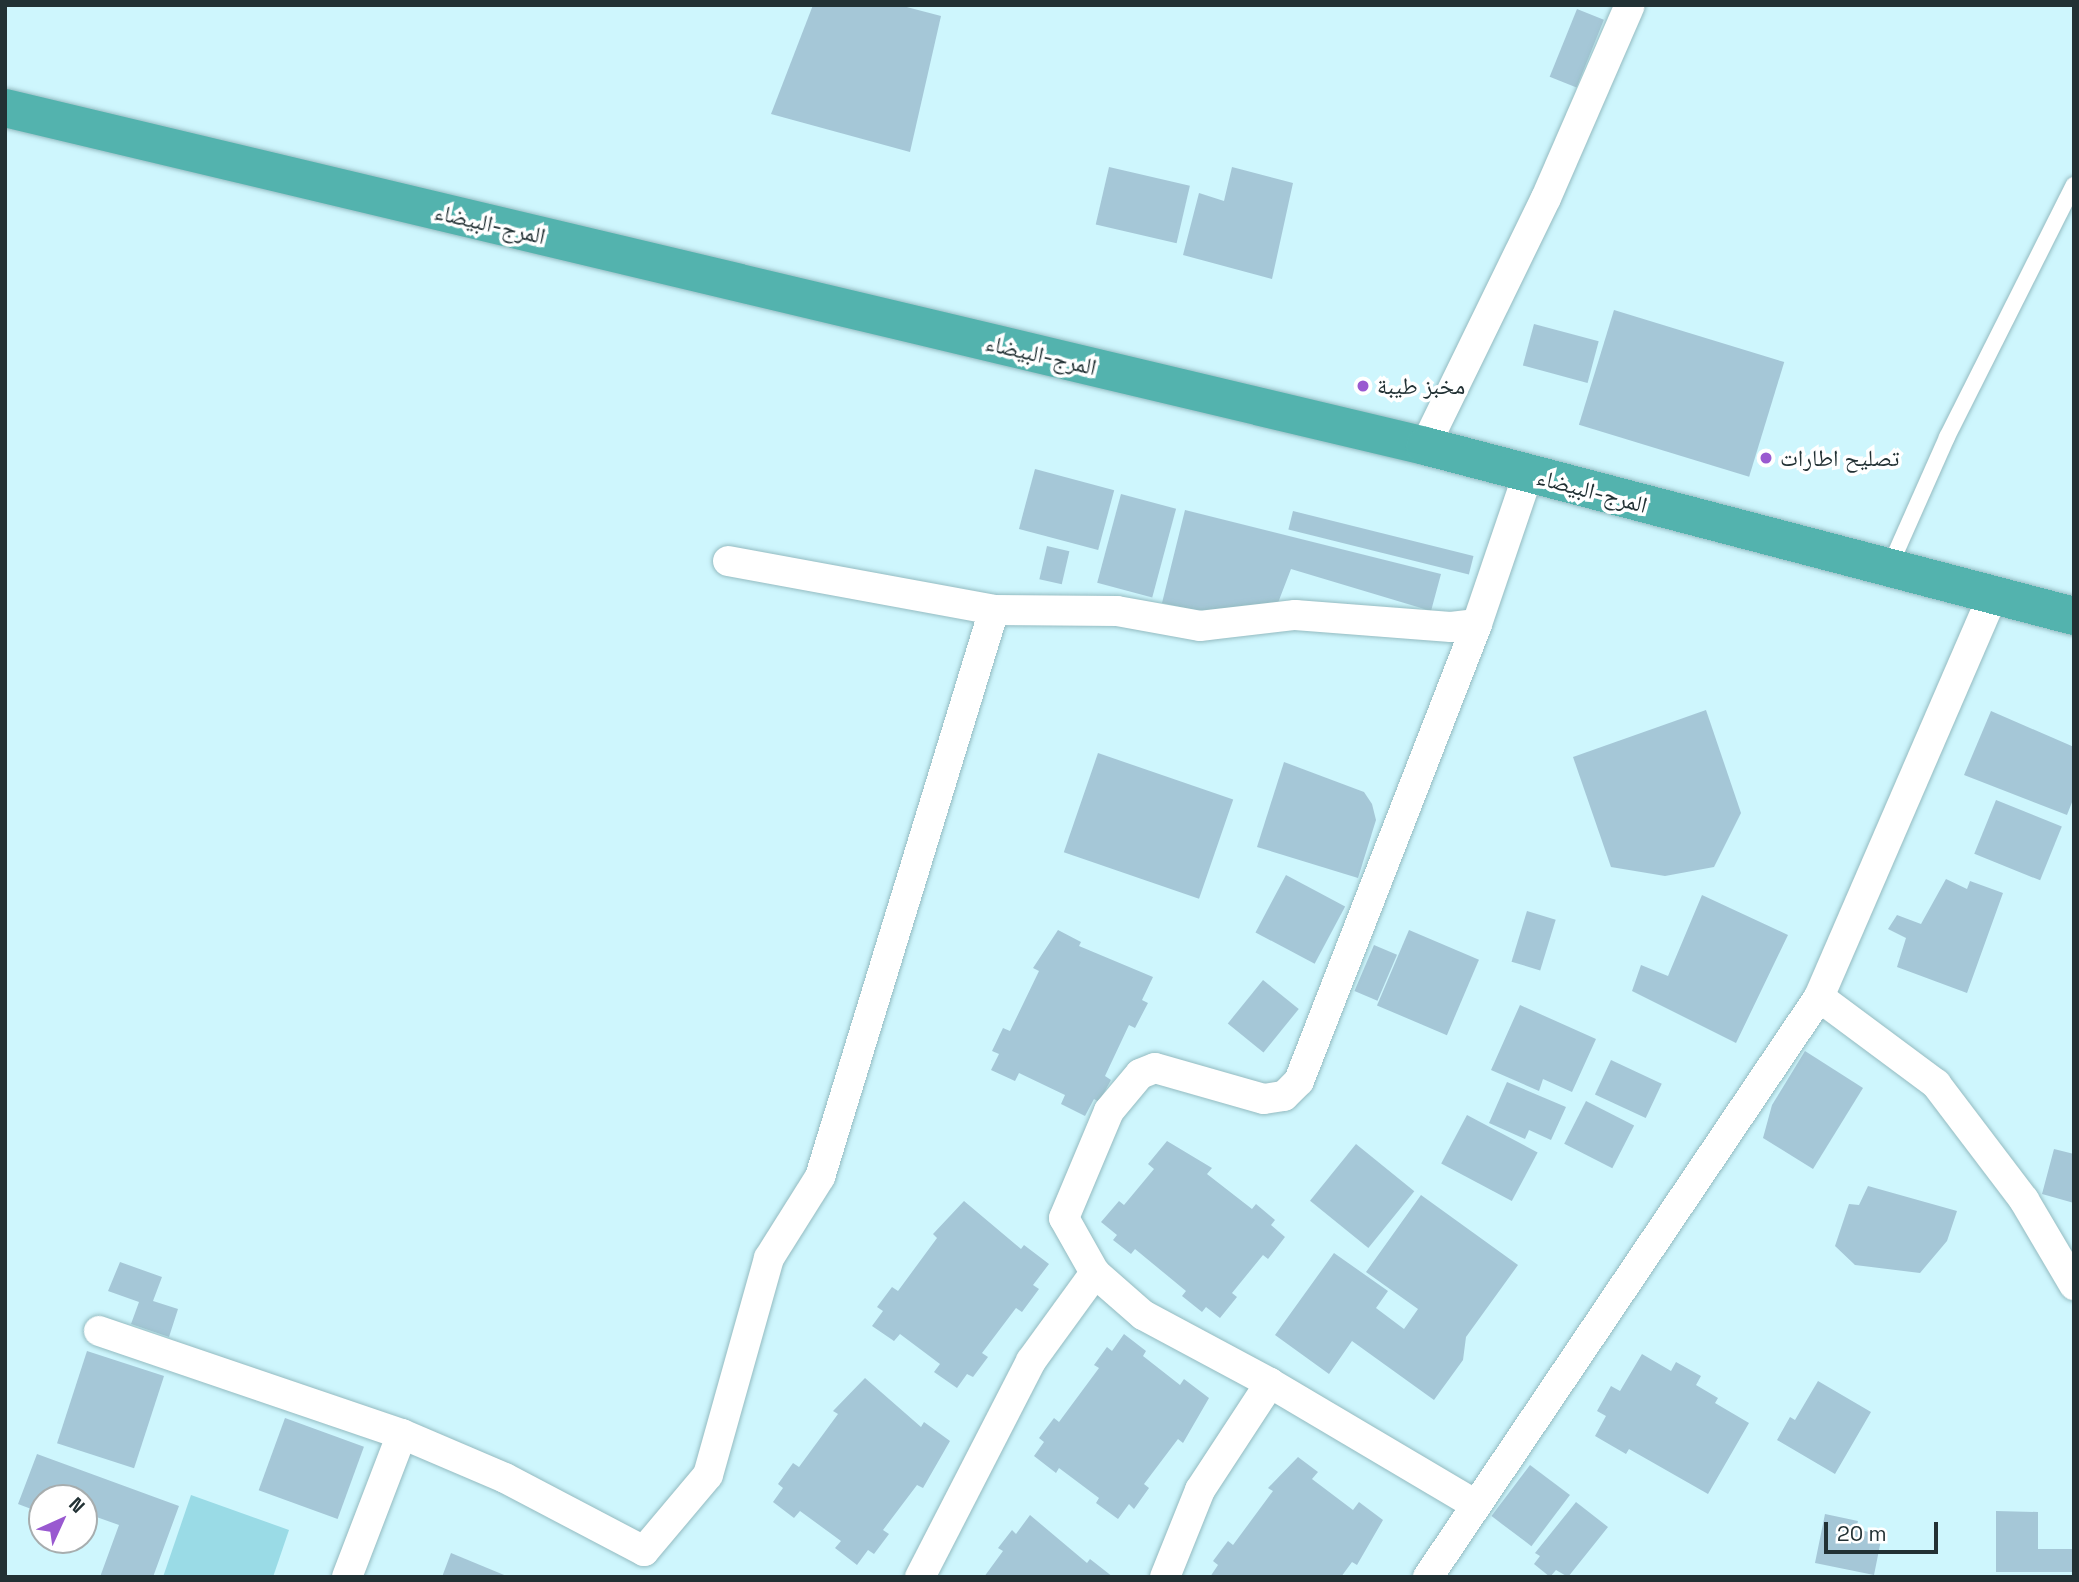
<!DOCTYPE html>
<meta charset="utf-8">
<style>
body{margin:0}
#map{position:relative;width:2079px;height:1582px;overflow:hidden;background:#cef6fd;font-family:"Space Grotesk","Noto Naskh Arabic",sans-serif}
div>[style]{position:absolute}
[style*='--x']{left:calc(var(--x)*1px);top:calc(var(--y)*1px);width:calc(var(--w)*1px);rotate:calc(var(--a)*1deg)}
.green>*{inset:0;background:#9adbe6}
.building>*{inset:0;background:#a5c7d7;transform-origin:0 0}
.roads{filter:drop-shadow(0 0 2px #94bbc1) drop-shadow(0 0 2px #94bbc1)}
.service>*{height:16px;margin:-8px;padding:0 8px;transform-origin:8px;border-radius:8px;background:#fff}
.minor>*{height:30px;margin:-15px;padding:0 15px;transform-origin:15px;border-radius:15px;background:#fff}
.trunk>*{height:38px;margin:-19px;padding:0 19px;transform-origin:19px;border-radius:19px;background:#53b3ae}
.dots>*{width:19px;height:19px;translate:-50% -50%;box-sizing:border-box;border:4px solid #fff;border-radius:50%}
span{translate:-50% -50%;white-space:nowrap;text-align:center;line-height:1.15;-webkit-text-stroke:7px #fff;paint-order:stroke}
.street-label{font-size:23px;color:#223134}
.poi-label{font-size:23px;color:#223134}
.left{translate:0 -50%;text-align:left}
.frame{position:absolute;inset:0;border:7px solid #223134;pointer-events:none}
.north{position:absolute;left:28px;top:1484px;width:70px;height:70px;box-sizing:border-box;background:#fff;border:2px solid #a7adae;border-radius:50%;rotate:45deg;font-size:19px;font-weight:700;line-height:28px;text-align:center;color:#223134}
.north::after{content:'';display:block;margin:auto;width:24px;height:32px;background:#9959d0;clip-path:polygon(50% 0,100% 100%,50% 72%,0 100%)}
.scale{position:absolute;left:1824px;top:1522px;width:114px;height:32px;box-sizing:border-box;border:4px solid #223134;border-top:0;padding-left:9px;font-size:21px;line-height:24px;white-space:nowrap;color:#223134;-webkit-text-stroke:5px #fff;paint-order:stroke}
</style>
<div id="map">
<div class="green">
<div style="clip-path:polygon(191px 1495px,289px 1530px,273px 1577px,163px 1577px)"></div>
</div>
<div class="building">
<div style="clip-path:polygon(813px 5px,899px 5px,941px 16px,910px 152px,771px 114px)"></div>
<div style="left:1577px;top:9px;width:29px;height:73px;rotate:22deg"></div>
<div style="left:1109px;top:167px;width:83px;height:59px;rotate:13deg"></div>
<div style="clip-path:polygon(1232px 167px,1293px 183px,1272px 279px,1183px 255px,1199px 193px,1224px 201px)"></div>
<div style="left:1614px;top:310px;width:178px;height:120px;rotate:17deg"></div>
<div style="left:1534px;top:324px;width:67px;height:43px;rotate:15deg"></div>
<div style="left:1035px;top:469px;width:82px;height:62px;rotate:15deg"></div>
<div style="left:1121px;top:494px;width:57px;height:92px;rotate:15deg"></div>
<div style="clip-path:polygon(1185px 510px,1441px 574px,1431px 611px,1291px 569px,1276px 608px,1218px 615px,1162px 603px)"></div>
<div style="left:1293px;top:511px;width:186px;height:19px;rotate:14deg"></div>
<div style="left:1047px;top:546px;width:23px;height:34px;rotate:13deg"></div>
<div style="clip-path:polygon(1706px 710px,1741px 813px,1714px 867px,1665px 876px,1611px 867px,1573px 757px)"></div>
<div style="clip-path:polygon(1991px 711px,2074px 747px,2074px 797px,2067px 815px,1964px 775px)"></div>
<div style="left:1098px;top:753px;width:143px;height:105px;rotate:19deg"></div>
<div style="clip-path:polygon(1284px 762px,1364px 792px,1372px 804px,1376px 820px,1358px 878px,1257px 847px)"></div>
<div style="left:1996px;top:800px;width:71px;height:58px;rotate:22deg"></div>
<div style="left:1286px;top:875px;width:67px;height:65px;rotate:28deg"></div>
<div style="clip-path:polygon(1946px 879px,1967px 889px,1970px 881px,2003px 893px,1967px 993px,1897px 967px,1906px 938px,1888px 929px,1897px 915px,1921px 924px)"></div>
<div style="clip-path:polygon(1702px 895px,1788px 935px,1736px 1043px,1632px 991px,1641px 965px,1668px 976px)"></div>
<div style="left:1527px;top:911px;width:30px;height:53px;rotate:17deg"></div>
<div style="clip-path:polygon(1058px 930px,1081px 942px,1079px 946px,1153px 977px,1142px 1000px,1148px 1003px,1135px 1028px,1129px 1025px,1105px 1076px,1111px 1080px,1099px 1102px,1094px 1099px,1085px 1116px,1061px 1104px,1065px 1095px,1019px 1073px,1015px 1081px,991px 1070px,999px 1054px,992px 1051px,1003px 1028px,1010px 1031px,1039px 971px,1033px 968px)"></div>
<div style="left:1409px;top:930px;width:76px;height:82px;rotate:23deg"></div>
<div style="left:1374px;top:945px;width:25px;height:50px;rotate:23deg"></div>
<div style="left:1263px;top:980px;width:46px;height:56px;rotate:39deg"></div>
<div style="clip-path:polygon(1520px 1005px,1596px 1039px,1572px 1092px,1543px 1079px,1539px 1091px,1491px 1070px)"></div>
<div style="clip-path:polygon(1805px 1051px,1863px 1088px,1813px 1169px,1763px 1138px,1772px 1105px)"></div>
<div style="left:1611px;top:1060px;width:56px;height:38px;rotate:25deg"></div>
<div style="clip-path:polygon(1507px 1082px,1566px 1107px,1551px 1140px,1529px 1130px,1525px 1139px,1489px 1123px)"></div>
<div style="left:1586px;top:1101px;width:54px;height:48px;rotate:27deg"></div>
<div style="left:1467px;top:1115px;width:80px;height:55px;rotate:28deg"></div>
<div style="clip-path:polygon(1167px 1141px,1212px 1168px,1207px 1174px,1252px 1209px,1256px 1204px,1275px 1220px,1271px 1225px,1285px 1237px,1268px 1259px,1263px 1255px,1232px 1293px,1237px 1297px,1220px 1318px,1206px 1307px,1202px 1312px,1182px 1296px,1186px 1291px,1135px 1249px,1131px 1254px,1113px 1240px,1117px 1235px,1101px 1222px,1119px 1201px,1124px 1205px,1154px 1169px,1148px 1164px)"></div>
<div style="left:1356px;top:1144px;width:75px;height:73px;rotate:39deg"></div>
<div style="clip-path:polygon(2054px 1149px,2074px 1154px,2074px 1203px,2042px 1194px)"></div>
<div style="clip-path:polygon(1868px 1186px,1957px 1211px,1947px 1241px,1920px 1273px,1855px 1265px,1835px 1246px,1849px 1204px,1859px 1205px)"></div>
<div style="clip-path:polygon(1421px 1195px,1518px 1265px,1466px 1337px,1463px 1360px,1434px 1400px,1352px 1341px,1329px 1374px,1275px 1335px,1334px 1253px,1388px 1291px,1376px 1308px,1404px 1329px,1418px 1309px,1366px 1272px)"></div>
<div style="clip-path:polygon(964px 1201px,1021px 1249px,1024px 1245px,1049px 1264px,1033px 1285px,1039px 1289px,1022px 1312px,1016px 1308px,982px 1353px,988px 1357px,973px 1377px,967px 1374px,957px 1388px,934px 1372px,940px 1364px,900px 1334px,894px 1341px,872px 1326px,883px 1311px,877px 1307px,892px 1287px,898px 1291px,937px 1238px,933px 1234px)"></div>
<div style="clip-path:polygon(120px 1262px,162px 1277px,153px 1301px,178px 1309px,169px 1337px,131px 1324px,139px 1302px,108px 1291px)"></div>
<div style="clip-path:polygon(1124px 1334px,1146px 1351px,1143px 1356px,1180px 1385px,1184px 1379px,1209px 1398px,1183px 1443px,1178px 1439px,1144px 1484px,1149px 1488px,1134px 1509px,1129px 1504px,1118px 1519px,1096px 1503px,1099px 1498px,1059px 1468px,1056px 1473px,1034px 1456px,1044px 1442px,1039px 1438px,1054px 1418px,1059px 1422px,1099px 1368px,1094px 1365px,1107px 1347px,1112px 1351px)"></div>
<div style="left:87px;top:1351px;width:81px;height:97px;rotate:18deg"></div>
<div style="clip-path:polygon(1642px 1354px,1671px 1371px,1676px 1362px,1701px 1376px,1696px 1385px,1718px 1398px,1715px 1403px,1749px 1423px,1708px 1494px,1629px 1449px,1626px 1454px,1595px 1436px,1606px 1416px,1597px 1411px,1611px 1386px,1620px 1391px)"></div>
<div style="clip-path:polygon(865px 1378px,921px 1427px,924px 1422px,950px 1441px,923px 1488px,917px 1485px,883px 1530px,889px 1534px,874px 1554px,868px 1550px,857px 1565px,835px 1548px,841px 1541px,800px 1511px,794px 1518px,773px 1502px,783px 1488px,778px 1484px,793px 1463px,799px 1467px,838px 1414px,833px 1411px)"></div>
<div style="clip-path:polygon(1818px 1381px,1871px 1412px,1835px 1474px,1777px 1440px,1790px 1417px,1795px 1420px)"></div>
<div style="left:285px;top:1418px;width:84px;height:77px;rotate:20deg"></div>
<div style="clip-path:polygon(37px 1454px,179px 1506px,153px 1577px,100px 1577px,119px 1525px,88px 1514px,84px 1524px,84px 1498px,42px 1498px,42px 1513px,18px 1504px)"></div>
<div style="clip-path:polygon(1298px 1457px,1318px 1472px,1312px 1479px,1353px 1510px,1359px 1502px,1383px 1520px,1357px 1565px,1352px 1562px,1341px 1577px,1210px 1577px,1218px 1565px,1213px 1561px,1228px 1541px,1233px 1545px,1273px 1491px,1268px 1488px)"></div>
<div style="left:1530px;top:1465px;width:50px;height:64px;rotate:37deg"></div>
<div style="clip-path:polygon(1576px 1502px,1608px 1527px,1568px 1577px,1556px 1570px,1550px 1577px,1534px 1564px,1540px 1556px,1535px 1553px)"></div>
<div style="clip-path:polygon(1996px 1511px,2038px 1512px,2038px 1549px,2074px 1549px,2074px 1572px,1996px 1572px)"></div>
<div style="clip-path:polygon(1825px 1514px,1858px 1521px,1856px 1529px,1882px 1535px,1874px 1575px,1815px 1563px)"></div>
<div style="clip-path:polygon(1030px 1515px,1087px 1563px,1090px 1559px,1113px 1577px,984px 1577px,1003px 1551px,998px 1548px,1012px 1530px,1016px 1534px)"></div>
<div style="clip-path:polygon(451px 1553px,509px 1577px,442px 1577px)"></div>
</div>
<div class="roads">
<div class="service">
<div style="--x:1889;--y:568;--w:143;--a:-66.1"></div>
<div style="--x:1947;--y:437;--w:282;--a:-63.3"></div>
</div>
<div class="minor">
<div style="--x:1425;--y:446;--w:276;--a:-64"></div>
<div style="--x:1546;--y:198;--w:210;--a:-66.5"></div>
<div style="--x:728;--y:561;--w:270;--a:10.4"></div>
<div style="--x:994;--y:610;--w:123;--a:0.5"></div>
<div style="--x:1117;--y:611;--w:84;--a:10.2"></div>
<div style="--x:1200;--y:626;--w:96;--a:-6.6"></div>
<div style="--x:1295;--y:615;--w:156;--a:4.4"></div>
<div style="--x:1451;--y:627;--w:26;--a:-7"></div>
<div style="--x:1819;--y:997;--w:146;--a:36.6"></div>
<div style="--x:1936;--y:1084;--w:146;--a:52.8"></div>
<div style="--x:2024;--y:1200;--w:99;--a:59.5"></div>
<div style="--x:99;--y:1331;--w:320;--a:18.8"></div>
<div style="--x:1476;--y:1505;--w:239;--a:-149.4"></div>
<div style="--x:1270;--y:1383;--w:144;--a:-151.8"></div>
<div style="--x:1143;--y:1315;--w:64;--a:-138.8"></div>
<div style="--x:1095;--y:1273;--w:63;--a:-119.4"></div>
<div style="--x:1064;--y:1218;--w:116;--a:-67.2"></div>
<div style="--x:1109;--y:1111;--w:48;--a:-50"></div>
<div style="--x:1140;--y:1074;--w:16;--a:-22"></div>
<div style="--x:1155;--y:1068;--w:113;--a:15.9"></div>
<div style="--x:1264;--y:1099;--w:20;--a:-9"></div>
<div style="--x:1284;--y:1096;--w:21;--a:-45"></div>
<div style="--x:1299;--y:1081;--w:490;--a:-68.7"></div>
<div style="--x:1477;--y:624;--w:158;--a:-71.2"></div>
<div style="--x:347;--y:1577;--w:153;--a:-69"></div>
<div style="--x:402;--y:1434;--w:112;--a:23.1"></div>
<div style="--x:505;--y:1478;--w:157;--a:27.7"></div>
<div style="--x:644;--y:1551;--w:99;--a:-49.9"></div>
<div style="--x:708;--y:1475;--w:225;--a:-74.3"></div>
<div style="--x:769;--y:1258;--w:96;--a:-57.8"></div>
<div style="--x:820;--y:1177;--w:593;--a:-72.94"></div>
<div style="--x:920;--y:1577;--w:243;--a:-62.8"></div>
<div style="--x:1031;--y:1361;--w:109;--a:-54"></div>
<div style="--x:1165;--y:1577;--w:94;--a:-68.1"></div>
<div style="--x:1200;--y:1490;--w:128;--a:-56.8"></div>
<div style="--x:1428;--y:1577;--w:699;--a:-56.01"></div>
<div style="--x:1819;--y:997;--w:438;--a:-66.6"></div>
</div>
<div class="trunk">
<div style="--x:5;--y:108;--w:1460;--a:13.39"></div>
<div style="--x:1425;--y:446;--w:671;--a:14.68"></div>
</div>
</div>
<div class="dots">
<div style="left:1363px;top:386px;background:#9959d0"></div>
<div style="left:1766px;top:458px;background:#9959d0"></div>
</div>
<div class="street-label">
<span style="left:490px;top:224px;rotate:13deg">المرج-البيضاء</span>
<span style="left:1041px;top:355px;rotate:13deg">المرج-البيضاء</span>
<span style="left:1592px;top:491px;rotate:15deg">المرج-البيضاء</span>
</div>
<div class="poi-label">
<span class="left" style="left:1377px;top:386px">مخبز طيبة</span>
<span class="left" style="left:1780px;top:458px">تصليح اطارات</span>
</div>
<div class="frame"></div>
<div class="north">N</div>
<div class="scale">20 m</div>
</div>
